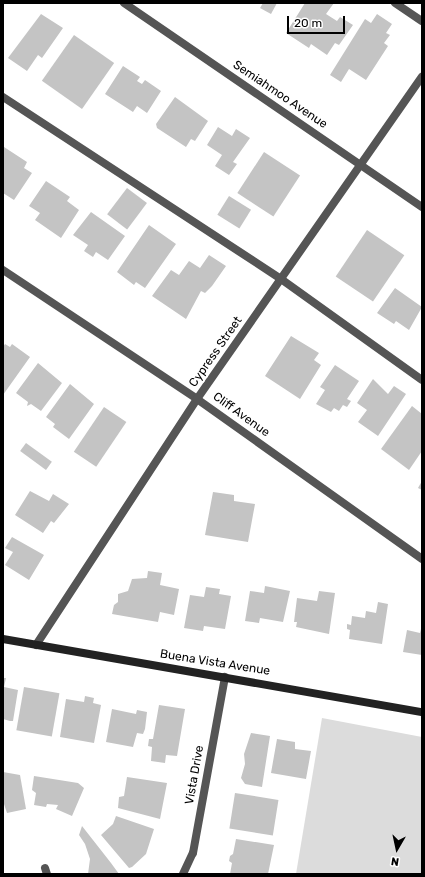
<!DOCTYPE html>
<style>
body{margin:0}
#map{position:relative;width:425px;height:877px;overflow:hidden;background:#fff;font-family:Rubik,sans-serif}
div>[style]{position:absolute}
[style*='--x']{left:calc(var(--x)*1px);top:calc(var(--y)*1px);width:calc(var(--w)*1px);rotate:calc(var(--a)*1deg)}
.green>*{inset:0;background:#dcdcdc}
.building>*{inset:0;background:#c4c4c4;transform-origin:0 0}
.lane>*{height:8px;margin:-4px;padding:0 4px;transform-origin:4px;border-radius:4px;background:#555}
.street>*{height:8px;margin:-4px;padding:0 4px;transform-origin:4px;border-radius:4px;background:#555}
.secondary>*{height:8px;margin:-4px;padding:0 4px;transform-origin:4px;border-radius:4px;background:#222}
span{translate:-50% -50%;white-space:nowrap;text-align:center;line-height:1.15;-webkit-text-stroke:4px #fff;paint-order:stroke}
.street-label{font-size:12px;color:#000}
.frame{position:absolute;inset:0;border:4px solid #000;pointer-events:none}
.north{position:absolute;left:377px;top:829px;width:40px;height:40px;-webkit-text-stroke:3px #fff;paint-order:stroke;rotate:189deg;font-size:11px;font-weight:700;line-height:16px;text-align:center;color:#000}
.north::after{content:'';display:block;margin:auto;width:14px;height:18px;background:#000;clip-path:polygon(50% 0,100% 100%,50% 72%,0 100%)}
.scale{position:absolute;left:287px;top:16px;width:58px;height:18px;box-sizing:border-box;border:2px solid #000;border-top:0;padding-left:5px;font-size:12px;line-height:14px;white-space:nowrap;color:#000;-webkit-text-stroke:3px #fff;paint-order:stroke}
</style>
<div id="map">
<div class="green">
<div style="clip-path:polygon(322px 718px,422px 737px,422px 874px,296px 874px)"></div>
</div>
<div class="building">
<div style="clip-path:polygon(263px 3px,277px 3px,271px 14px,260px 8px)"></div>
<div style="clip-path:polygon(305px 3px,334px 3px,326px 14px,337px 21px,340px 17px,353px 25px,339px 45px,335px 43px,327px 55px,311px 44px,309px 48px,286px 33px)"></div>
<div style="clip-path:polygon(41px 14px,63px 28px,42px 58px,38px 55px,27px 71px,8px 58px)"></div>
<div style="clip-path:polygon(377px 14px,392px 24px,386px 33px,390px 35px,384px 43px,388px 46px,366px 80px,349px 69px,341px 82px,330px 75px,365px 19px,371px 23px)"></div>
<div style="left:74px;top:35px;width:49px;height:56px;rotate:35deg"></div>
<div style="clip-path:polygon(123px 66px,140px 77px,137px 81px,142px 84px,145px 80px,161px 91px,147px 113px,137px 106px,133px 112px,105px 94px)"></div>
<div style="clip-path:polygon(175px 97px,208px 121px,195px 141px,191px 139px,186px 147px,157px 128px,156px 124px)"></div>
<div style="clip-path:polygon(218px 127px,232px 136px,236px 129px,250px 138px,233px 162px,237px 164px,229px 175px,215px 166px,222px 155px,207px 145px)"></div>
<div style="clip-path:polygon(4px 147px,27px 162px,24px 168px,32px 173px,14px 200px,3px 193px)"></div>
<div style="left:264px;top:152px;width:43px;height:49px;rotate:33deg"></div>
<div style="clip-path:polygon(46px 181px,70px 197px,67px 201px,79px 210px,61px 238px,35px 220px,40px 213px,29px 206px)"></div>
<div style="left:127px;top:188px;width:25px;height:33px;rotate:37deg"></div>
<div style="left:229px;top:196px;width:26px;height:22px;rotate:32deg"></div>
<div style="clip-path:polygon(91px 212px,125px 236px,108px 260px,96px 252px,93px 257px,84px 251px,88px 245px,73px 235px)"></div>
<div style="clip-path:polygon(149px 225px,176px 244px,145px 288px,136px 282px,134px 285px,117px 272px)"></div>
<div style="left:367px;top:230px;width:45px;height:56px;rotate:34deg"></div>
<div style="clip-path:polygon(209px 255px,226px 266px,212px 286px,205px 293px,201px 291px,186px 319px,152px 296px,171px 270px,179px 275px,189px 261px,200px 268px)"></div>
<div style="clip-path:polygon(395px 288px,422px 307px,409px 330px,396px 321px,394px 324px,377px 313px)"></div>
<div style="clip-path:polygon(291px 336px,319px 353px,314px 360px,321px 365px,300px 399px,265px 376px)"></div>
<div style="clip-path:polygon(5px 344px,10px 347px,12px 344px,30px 357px,3px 395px,3px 347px)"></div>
<div style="clip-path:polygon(38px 363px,62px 383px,41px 411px,31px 404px,27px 406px,28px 402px,16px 393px)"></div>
<div style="clip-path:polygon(335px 365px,359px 381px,347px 399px,351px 401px,347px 407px,343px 405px,339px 411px,334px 408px,331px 412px,316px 404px,325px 390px,320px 387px)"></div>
<div style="clip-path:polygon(373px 379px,388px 394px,394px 386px,406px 394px,378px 436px,358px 422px,367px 410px,357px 403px)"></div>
<div style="clip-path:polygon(70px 384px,94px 404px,69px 439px,53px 427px,55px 424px,46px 417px)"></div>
<div style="clip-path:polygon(412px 406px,422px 414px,422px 451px,409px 470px,381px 449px)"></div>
<div style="left:104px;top:407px;width:27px;height:54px;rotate:34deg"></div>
<div style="left:26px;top:443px;width:32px;height:10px;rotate:36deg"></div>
<div style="clip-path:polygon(422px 481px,422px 490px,418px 488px)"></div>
<div style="clip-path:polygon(30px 491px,49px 501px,53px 494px,69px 504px,54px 523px,51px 521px,43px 533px,15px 515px)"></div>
<div style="clip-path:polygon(213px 492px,234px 495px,234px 501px,255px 504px,248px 542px,205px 535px)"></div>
<div style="clip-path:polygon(12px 537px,44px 555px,29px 580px,5px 565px,13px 552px,5px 548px)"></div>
<div style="clip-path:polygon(148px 571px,162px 573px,160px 585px,179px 589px,174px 615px,160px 612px,158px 622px,112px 614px,114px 605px,118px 602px,118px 594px,128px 591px,132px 579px,147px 578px)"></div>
<div style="clip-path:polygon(265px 586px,290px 591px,283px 622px,260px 618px,259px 623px,245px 621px,250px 591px,264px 593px)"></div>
<div style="clip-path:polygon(206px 587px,220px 589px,219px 594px,231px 596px,225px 629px,204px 626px,203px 631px,184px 628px,190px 595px,204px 597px)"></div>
<div style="clip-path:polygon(319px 591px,335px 593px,329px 634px,296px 627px,297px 622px,294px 622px,297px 598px,317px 601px)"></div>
<div style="clip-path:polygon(378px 602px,388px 604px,382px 644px,349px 639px,350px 630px,347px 629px,347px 624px,351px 625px,352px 616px,365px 618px,366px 611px,376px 613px)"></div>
<div style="clip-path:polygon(422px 625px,422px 655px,403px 652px,407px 630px,420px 633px)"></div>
<div style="clip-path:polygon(3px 678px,6px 678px,4px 687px,18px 690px,13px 721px,10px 721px,3px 719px)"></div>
<div style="left:24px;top:687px;width:36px;height:44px;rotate:10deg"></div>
<div style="clip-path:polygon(85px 696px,94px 698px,93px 703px,101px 705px,94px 743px,60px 737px,66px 699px,84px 702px)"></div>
<div style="clip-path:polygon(159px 705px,185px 709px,177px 756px,166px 755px,165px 763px,151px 761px,152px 747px,148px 746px,149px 739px,153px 739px)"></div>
<div style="clip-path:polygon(112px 709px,136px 714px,137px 710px,147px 712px,145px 729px,143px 734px,137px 733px,133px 747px,106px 742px)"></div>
<div style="clip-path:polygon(251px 733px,270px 736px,262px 787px,245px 784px,241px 778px,245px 764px,244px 754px)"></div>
<div style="clip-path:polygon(277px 739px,295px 742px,295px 749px,311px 751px,306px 779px,271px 773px)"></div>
<div style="clip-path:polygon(3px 772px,20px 775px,26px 809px,7px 813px,3px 801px)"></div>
<div style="clip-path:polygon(34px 776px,78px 783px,84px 788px,72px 816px,56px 809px,58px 805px,47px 804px,46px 807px,34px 805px,36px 793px,32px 790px)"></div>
<div style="clip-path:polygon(127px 777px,167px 783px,160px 819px,118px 808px,119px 797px,124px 796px)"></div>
<div style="left:235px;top:793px;width:44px;height:36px;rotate:9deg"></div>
<div style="clip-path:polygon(116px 816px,154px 829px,146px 854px,132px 867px,129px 868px,101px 835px,113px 824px)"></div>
<div style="clip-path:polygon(82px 826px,111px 863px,119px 874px,88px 874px,90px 859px,85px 844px,79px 835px)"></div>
<div style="clip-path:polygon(236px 839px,274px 845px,268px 874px,230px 874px,232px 863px,229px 861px,230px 856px,233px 854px)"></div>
</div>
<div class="lane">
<div style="--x:395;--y:3;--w:32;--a:34"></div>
<div style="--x:3;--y:97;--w:332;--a:33.2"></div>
<div style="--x:281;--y:279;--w:173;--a:35.6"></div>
</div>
<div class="street">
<div style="--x:124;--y:3;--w:361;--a:34.4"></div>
<div style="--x:3;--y:270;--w:233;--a:33.6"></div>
<div style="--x:197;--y:399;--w:276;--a:35.4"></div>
<div style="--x:36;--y:645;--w:294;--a:-56.8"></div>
<div style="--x:197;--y:399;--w:393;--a:-55.1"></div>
<div style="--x:45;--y:868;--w:6;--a:72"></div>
<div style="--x:183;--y:874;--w:23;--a:-65"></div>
<div style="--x:193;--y:853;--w:179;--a:-79.7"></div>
</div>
<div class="secondary">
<div style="--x:3;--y:639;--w:425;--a:9.9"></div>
</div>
<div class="street-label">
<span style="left:280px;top:95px;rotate:34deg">Semiahmoo Avenue</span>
<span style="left:216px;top:352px;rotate:-55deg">Cypress Street</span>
<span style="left:241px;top:415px;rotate:36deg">Cliff Avenue</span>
<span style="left:215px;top:663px;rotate:9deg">Buena Vista Avenue</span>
<span style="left:195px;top:775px;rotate:-80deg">Vista Drive</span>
</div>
<div class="frame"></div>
<div class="north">N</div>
<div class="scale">20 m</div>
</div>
